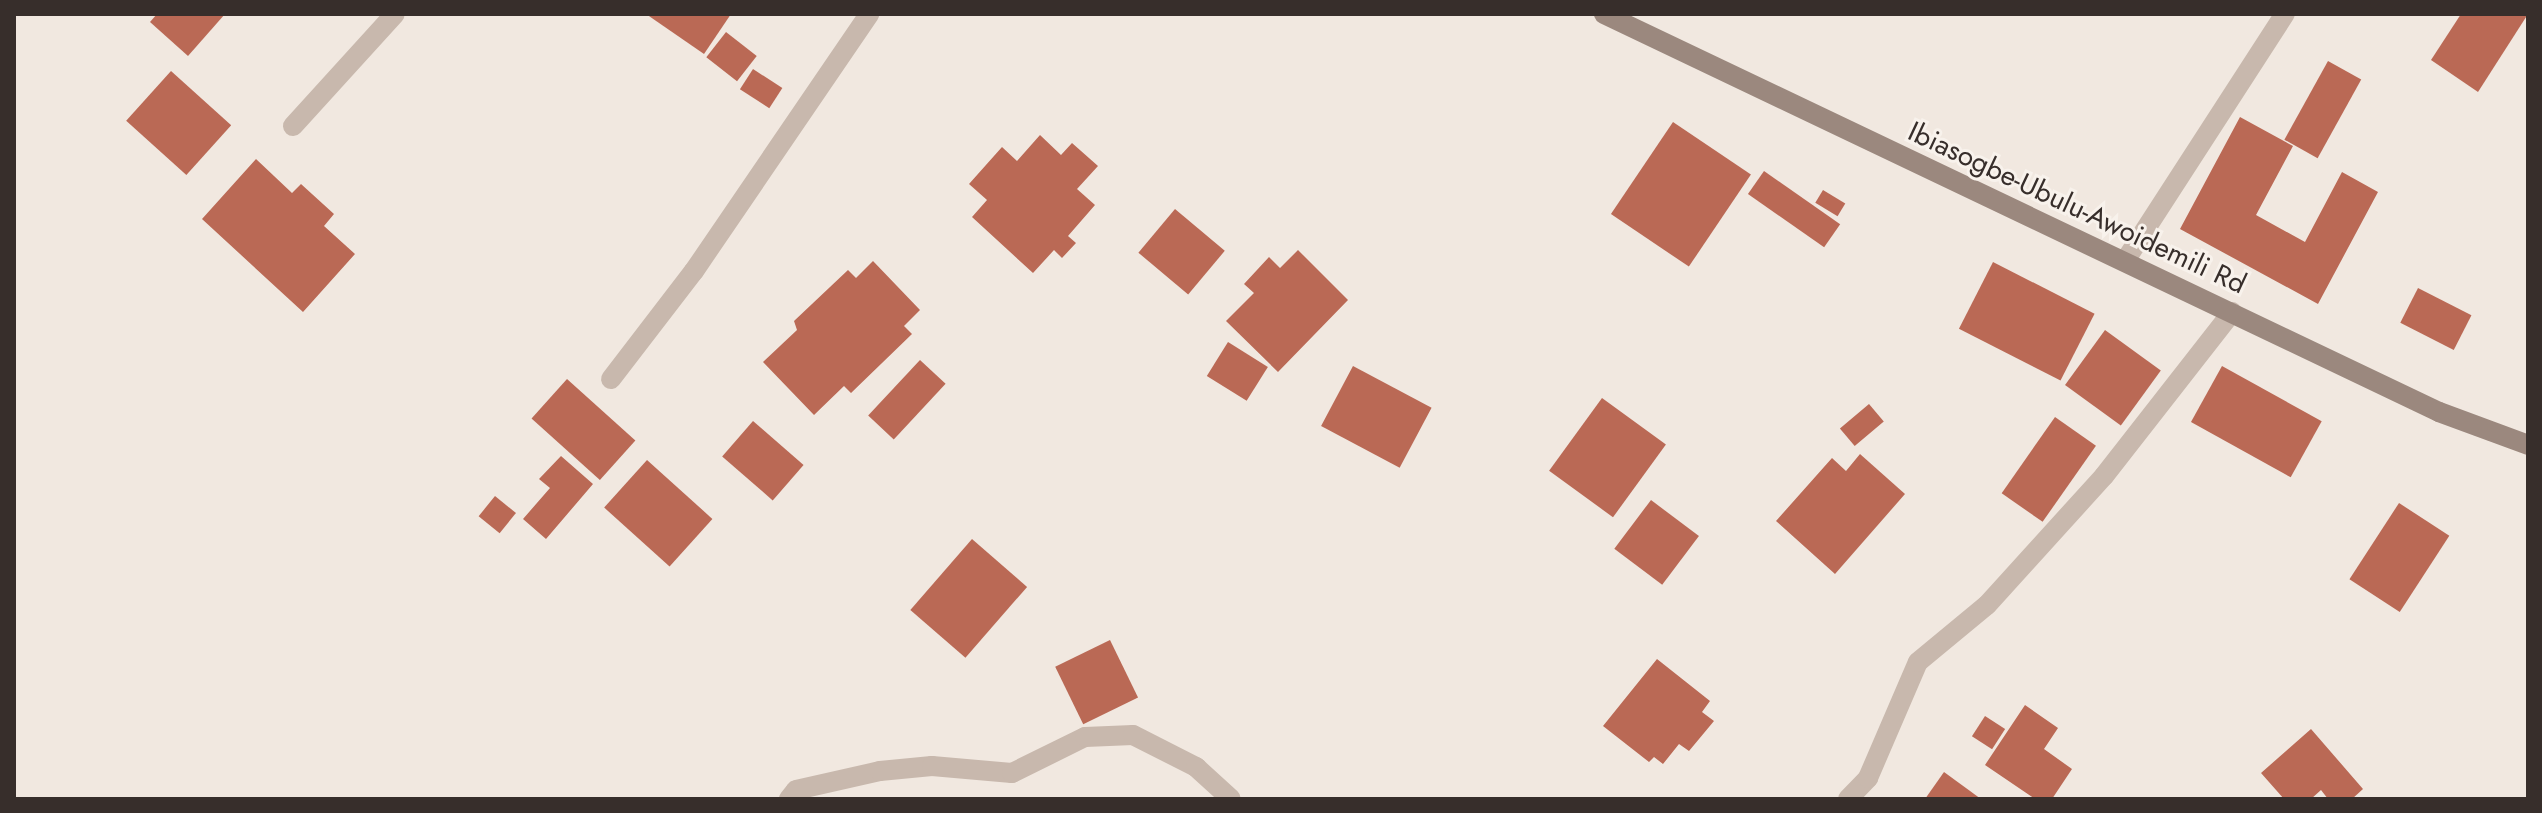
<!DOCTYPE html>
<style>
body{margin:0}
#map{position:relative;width:2542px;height:813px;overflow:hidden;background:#f1e8e0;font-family:Jost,sans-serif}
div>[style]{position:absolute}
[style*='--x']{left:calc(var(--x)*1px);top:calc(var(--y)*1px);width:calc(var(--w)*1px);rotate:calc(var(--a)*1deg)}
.building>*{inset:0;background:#ba6955;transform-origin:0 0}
.street>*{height:20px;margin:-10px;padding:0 10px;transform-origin:10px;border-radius:10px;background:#c8b8ad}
.secondary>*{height:20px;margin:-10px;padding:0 10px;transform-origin:10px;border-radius:10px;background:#9b887e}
span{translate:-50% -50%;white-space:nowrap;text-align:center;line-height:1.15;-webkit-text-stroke:6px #f8f2ec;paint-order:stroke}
.street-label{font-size:28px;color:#372e2b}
.frame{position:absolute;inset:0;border:16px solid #372e2b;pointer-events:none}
</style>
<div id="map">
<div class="building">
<div style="clip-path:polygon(157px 14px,225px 14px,188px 56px,150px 22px)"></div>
<div style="clip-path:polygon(646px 14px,731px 14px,704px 54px)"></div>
<div style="clip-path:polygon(2461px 14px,2528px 14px,2478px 92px,2431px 60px)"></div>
<div style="left:726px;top:32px;width:39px;height:32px;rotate:38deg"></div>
<div style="left:2328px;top:61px;width:38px;height:90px;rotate:29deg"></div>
<div style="left:753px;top:69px;width:35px;height:24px;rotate:33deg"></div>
<div style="left:171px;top:71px;width:81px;height:67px;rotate:42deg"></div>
<div style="clip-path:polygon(2240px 117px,2293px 146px,2256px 215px,2305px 242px,2342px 172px,2378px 192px,2318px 304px,2180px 229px)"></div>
<div style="left:1673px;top:122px;width:94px;height:111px;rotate:34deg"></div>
<div style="clip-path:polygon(1040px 135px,1061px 155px,1072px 143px,1098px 166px,1077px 189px,1095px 205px,1068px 236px,1076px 243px,1062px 258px,1054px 250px,1033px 273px,972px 217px,987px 200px,969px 184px,1002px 147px,1017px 161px)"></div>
<div style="clip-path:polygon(256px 159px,292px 193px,301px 184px,334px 214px,324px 226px,355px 254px,303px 312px,202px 219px)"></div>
<div style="left:1764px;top:171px;width:93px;height:28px;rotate:35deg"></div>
<div style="left:1823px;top:190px;width:26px;height:15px;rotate:31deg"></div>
<div style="left:1175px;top:209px;width:65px;height:57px;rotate:40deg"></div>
<div style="clip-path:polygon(1298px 250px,1348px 300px,1278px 372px,1226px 321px,1254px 293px,1244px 284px,1269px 257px,1280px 268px)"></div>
<div style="clip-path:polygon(873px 261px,920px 310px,904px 326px,912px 334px,851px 393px,844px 386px,814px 415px,763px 362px,797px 330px,794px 321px,848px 270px,856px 278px)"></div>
<div style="left:1993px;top:262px;width:114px;height:75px;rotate:27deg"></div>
<div style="left:2418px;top:288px;width:60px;height:39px;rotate:27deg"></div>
<div style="left:2105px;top:330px;width:69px;height:68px;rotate:36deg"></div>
<div style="left:1228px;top:342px;width:47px;height:40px;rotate:32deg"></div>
<div style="left:920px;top:360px;width:35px;height:76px;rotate:43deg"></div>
<div style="left:1353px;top:366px;width:89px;height:68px;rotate:28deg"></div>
<div style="left:2222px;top:366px;width:114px;height:64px;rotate:29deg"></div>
<div style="left:567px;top:379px;width:92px;height:53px;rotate:42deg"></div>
<div style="left:1602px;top:398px;width:79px;height:90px;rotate:36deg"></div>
<div style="left:1869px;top:404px;width:23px;height:38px;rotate:50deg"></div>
<div style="left:2055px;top:417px;width:50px;height:93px;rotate:35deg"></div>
<div style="left:753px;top:421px;width:67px;height:47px;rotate:41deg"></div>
<div style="clip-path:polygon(1860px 454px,1905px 494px,1835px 574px,1776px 521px,1832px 458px,1846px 471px)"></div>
<div style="clip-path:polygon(561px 456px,593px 484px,546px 539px,523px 519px,550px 488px,539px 479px)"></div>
<div style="left:647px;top:460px;width:88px;height:64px;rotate:42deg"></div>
<div style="left:495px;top:496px;width:27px;height:26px;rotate:39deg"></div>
<div style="left:1651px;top:500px;width:60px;height:61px;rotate:37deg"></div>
<div style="left:2399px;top:503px;width:60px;height:91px;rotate:33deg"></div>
<div style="left:972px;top:539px;width:73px;height:94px;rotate:41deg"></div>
<div style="left:1110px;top:640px;width:64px;height:61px;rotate:64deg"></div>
<div style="clip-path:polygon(1657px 659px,1710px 701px,1702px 712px,1714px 721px,1689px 751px,1679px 744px,1663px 764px,1654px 757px,1649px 762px,1603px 726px)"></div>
<div style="clip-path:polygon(2025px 705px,2058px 728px,2044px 749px,2072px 769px,2052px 799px,2035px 799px,1985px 765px)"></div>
<div style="left:1985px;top:716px;width:24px;height:24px;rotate:33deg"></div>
<div style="clip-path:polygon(2311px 729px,2363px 789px,2352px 799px,2328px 799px,2321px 790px,2311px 799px,2284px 799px,2261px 773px)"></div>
<div style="clip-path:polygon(1944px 772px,1981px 799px,1925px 799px)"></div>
</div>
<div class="street">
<div style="--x:293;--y:126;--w:151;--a:-47.7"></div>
<div style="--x:2125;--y:261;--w:294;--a:-57.1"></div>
<div style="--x:611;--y:379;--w:136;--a:-52.5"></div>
<div style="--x:694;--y:271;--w:311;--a:-55.7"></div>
<div style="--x:789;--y:799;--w:11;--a:-52"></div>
<div style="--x:796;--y:790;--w:86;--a:-12.7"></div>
<div style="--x:880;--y:771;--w:52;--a:-5.5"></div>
<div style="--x:932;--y:766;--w:80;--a:5"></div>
<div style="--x:1012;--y:773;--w:81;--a:-26.3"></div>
<div style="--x:1085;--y:737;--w:48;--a:-2.4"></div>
<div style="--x:1133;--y:735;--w:71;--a:26.9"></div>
<div style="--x:1196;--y:767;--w:47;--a:42.4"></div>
<div style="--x:1848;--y:799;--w:29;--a:-46"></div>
<div style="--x:1868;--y:778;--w:126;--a:-66.7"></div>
<div style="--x:1918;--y:662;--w:89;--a:-39.6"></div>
<div style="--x:1987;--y:605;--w:174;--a:-47.8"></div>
<div style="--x:2104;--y:476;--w:208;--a:-52"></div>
</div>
<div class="secondary">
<div style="--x:1604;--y:14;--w:925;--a:25.48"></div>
<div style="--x:2439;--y:412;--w:95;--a:20.3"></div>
</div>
<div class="street-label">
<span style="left:2077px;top:208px;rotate:25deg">Ibiasogbe-Ubulu-Awoidemili Rd</span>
</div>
<div class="frame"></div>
</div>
